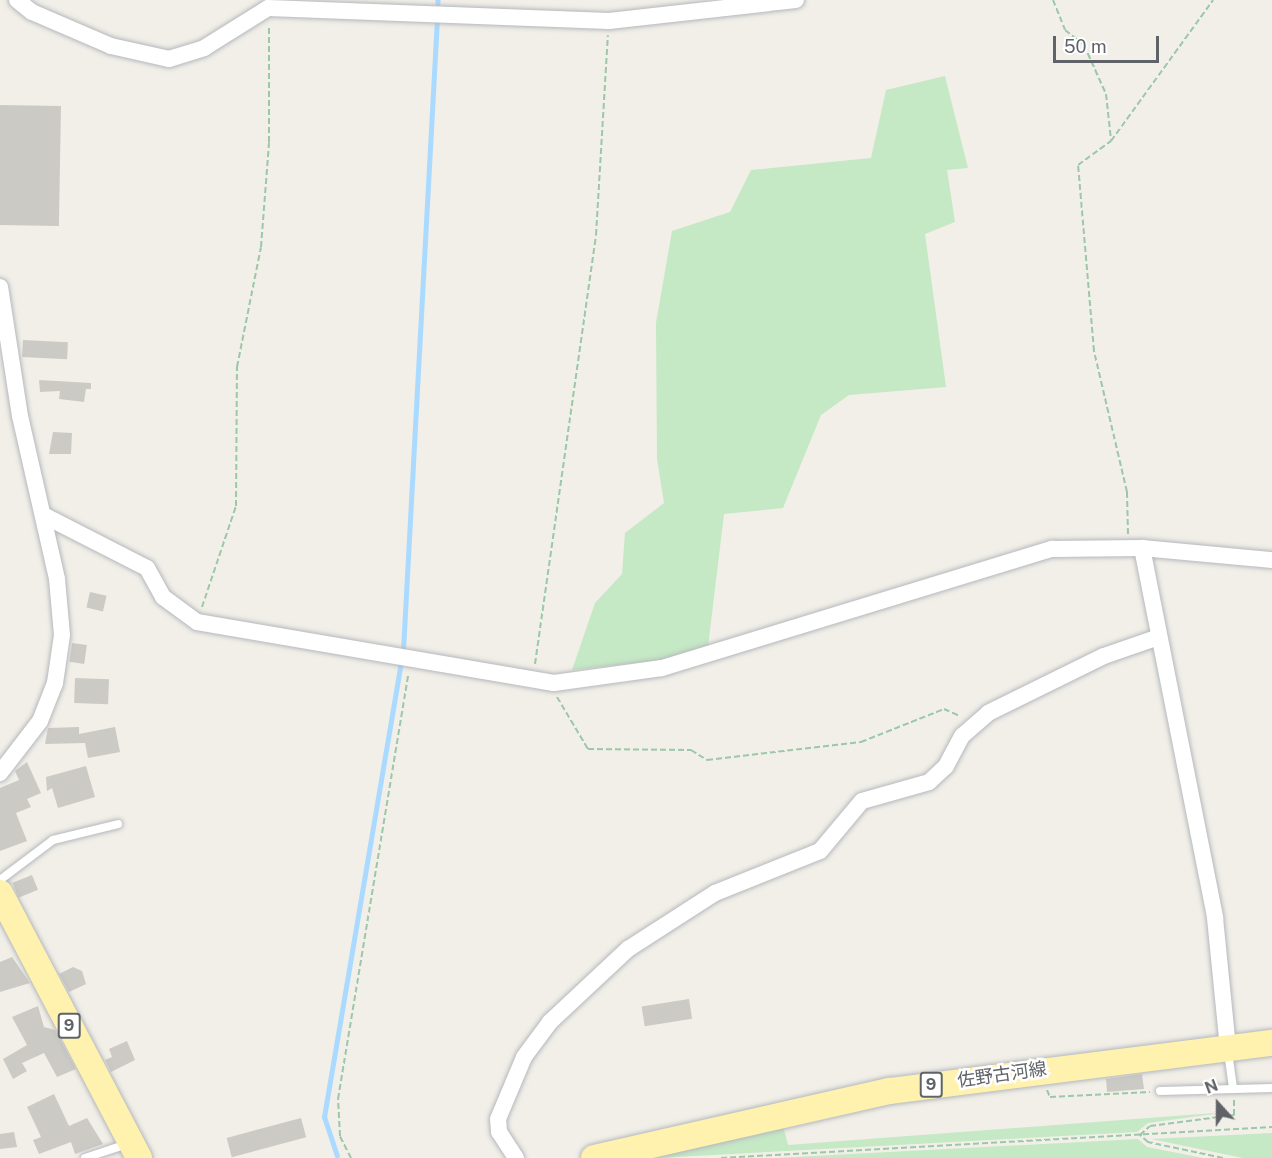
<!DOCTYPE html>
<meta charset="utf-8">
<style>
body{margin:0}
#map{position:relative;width:1272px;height:1158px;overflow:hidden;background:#f1efe8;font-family:"Public Sans","Noto Sans JP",sans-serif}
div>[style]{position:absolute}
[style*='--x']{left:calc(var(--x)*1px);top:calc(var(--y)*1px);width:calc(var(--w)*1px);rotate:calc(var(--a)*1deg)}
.green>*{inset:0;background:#c5e8c5}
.stream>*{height:4.5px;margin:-2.25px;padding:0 2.25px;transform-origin:2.25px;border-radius:2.25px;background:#aadaff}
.building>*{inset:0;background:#cccac5;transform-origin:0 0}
.path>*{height:2px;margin-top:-1px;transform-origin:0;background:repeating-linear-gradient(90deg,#9cc7a9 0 6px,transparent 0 9px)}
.roads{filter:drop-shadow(0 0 2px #b5b8bc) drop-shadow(0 0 2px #b5b8bc)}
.lane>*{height:8px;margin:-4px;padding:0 4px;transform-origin:4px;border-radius:4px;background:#fff}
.street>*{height:16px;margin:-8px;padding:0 8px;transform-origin:8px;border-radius:8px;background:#fff}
.primary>*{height:26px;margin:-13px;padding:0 13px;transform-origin:13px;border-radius:13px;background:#fff2af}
span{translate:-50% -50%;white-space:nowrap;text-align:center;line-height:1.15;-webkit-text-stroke:5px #fff;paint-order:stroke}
.shield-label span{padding:2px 4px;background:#fff;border:2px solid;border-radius:4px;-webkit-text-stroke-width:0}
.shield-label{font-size:16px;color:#5f6368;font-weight:700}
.street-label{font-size:18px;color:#5f6368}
.north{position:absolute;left:1188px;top:1074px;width:60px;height:60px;-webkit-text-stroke:4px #fff;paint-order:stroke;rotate:339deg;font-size:16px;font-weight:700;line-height:24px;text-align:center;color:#5f6368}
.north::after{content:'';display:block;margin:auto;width:21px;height:27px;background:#5f6368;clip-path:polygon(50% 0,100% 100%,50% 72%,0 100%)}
.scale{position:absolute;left:1053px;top:36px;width:106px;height:27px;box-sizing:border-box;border:3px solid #5f6368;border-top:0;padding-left:8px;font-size:18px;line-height:21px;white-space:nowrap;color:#5f6368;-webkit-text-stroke:4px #fff;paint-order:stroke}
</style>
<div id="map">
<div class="green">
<div style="clip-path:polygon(945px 76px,968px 168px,947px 170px,955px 222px,925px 234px,946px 387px,849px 395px,821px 415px,783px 508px,724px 514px,707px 655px,572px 670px,595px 603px,622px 574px,625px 533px,664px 503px,657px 459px,656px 323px,672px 231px,730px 212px,751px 170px,871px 158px,886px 90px)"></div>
<div style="clip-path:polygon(1228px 1112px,1148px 1123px,1137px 1132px,657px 1158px,783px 1125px,788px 1145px)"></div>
<div style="clip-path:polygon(1272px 1133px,1272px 1158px,1243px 1158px,1151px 1139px)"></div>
<div style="clip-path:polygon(1138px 1139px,1147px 1147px,1203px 1158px,775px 1158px)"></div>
</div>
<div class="stream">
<div style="--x:438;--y:0;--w:3;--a:90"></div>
<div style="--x:403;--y:650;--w:632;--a:-86.92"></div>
<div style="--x:337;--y:1156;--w:41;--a:-108.4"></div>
<div style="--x:324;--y:1117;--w:459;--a:-80.4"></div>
</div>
<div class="building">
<div style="left:0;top:105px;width:61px;height:120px;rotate:1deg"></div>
<div style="left:23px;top:340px;width:45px;height:17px;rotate:3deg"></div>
<div style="clip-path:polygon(39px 380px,91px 383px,91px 389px,86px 389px,84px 402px,59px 399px,60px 391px,40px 392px)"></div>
<div style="clip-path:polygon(53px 432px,72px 433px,71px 454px,49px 454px)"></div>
<div style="left:90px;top:592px;width:17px;height:16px;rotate:13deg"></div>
<div style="left:72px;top:643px;width:15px;height:19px;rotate:8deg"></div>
<div style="left:75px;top:678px;width:34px;height:25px;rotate:2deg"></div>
<div style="clip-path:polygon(79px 727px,79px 734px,115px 727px,120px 752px,88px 758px,85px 743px,45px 744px,48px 728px)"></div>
<div style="clip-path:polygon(27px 762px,41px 793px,27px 799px,31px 807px,16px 813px,27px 841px,0 851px,0 788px,19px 780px,15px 771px)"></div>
<div style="clip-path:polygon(86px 766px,95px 797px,58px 808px,52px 788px,47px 791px,46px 777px)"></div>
<div style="left:32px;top:875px;width:16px;height:21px;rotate:68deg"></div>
<div style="clip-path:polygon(12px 957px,30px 983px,0 992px,0 962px)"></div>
<div style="clip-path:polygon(73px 967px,82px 971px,86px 984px,69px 992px,59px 974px)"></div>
<div style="left:689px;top:999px;width:20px;height:48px;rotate:81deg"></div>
<div style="clip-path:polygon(38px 1006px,44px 1027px,55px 1030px,76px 1069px,57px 1077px,44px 1053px,22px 1063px,27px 1071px,13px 1079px,3px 1059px,27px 1045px,12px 1017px)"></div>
<div style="clip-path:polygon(127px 1041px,135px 1060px,111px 1072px,105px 1060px,112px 1057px,109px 1049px)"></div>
<div style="clip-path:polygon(1142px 1074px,1144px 1089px,1107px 1092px,1106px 1079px)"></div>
<div style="clip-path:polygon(54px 1094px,69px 1126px,87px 1118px,103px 1144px,75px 1154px,71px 1142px,39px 1154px,33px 1140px,41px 1137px,27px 1107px)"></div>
<div style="left:301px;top:1118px;width:20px;height:77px;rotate:75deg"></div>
<div style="clip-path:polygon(14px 1132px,17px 1147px,0 1149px,0 1134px)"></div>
</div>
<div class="path">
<div style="--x:1053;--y:0;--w:32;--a:68"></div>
<div style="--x:1065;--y:30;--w:24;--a:38"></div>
<div style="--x:1084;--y:45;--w:54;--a:65.8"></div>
<div style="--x:1106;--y:94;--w:46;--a:83.8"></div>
<div style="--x:1128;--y:534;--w:42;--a:-91.4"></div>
<div style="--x:1127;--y:492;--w:145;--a:-103.2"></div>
<div style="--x:1094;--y:351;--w:187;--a:-94.9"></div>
<div style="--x:1078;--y:165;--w:41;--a:-36"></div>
<div style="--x:1111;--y:141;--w:174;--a:-54.1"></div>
<div style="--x:202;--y:607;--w:107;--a:-71.4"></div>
<div style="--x:236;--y:506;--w:139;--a:-89.6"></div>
<div style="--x:237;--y:367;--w:122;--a:-78.7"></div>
<div style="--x:261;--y:247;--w:105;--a:-85.6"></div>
<div style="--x:269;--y:142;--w:115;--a:-90"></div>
<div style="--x:535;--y:664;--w:433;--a:-81.9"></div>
<div style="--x:596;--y:235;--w:200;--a:-86.6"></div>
<div style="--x:557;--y:697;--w:61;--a:59.2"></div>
<div style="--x:588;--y:749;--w:103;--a:0.6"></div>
<div style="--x:691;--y:750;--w:19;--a:32"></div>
<div style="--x:707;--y:760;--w:155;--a:-6.7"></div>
<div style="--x:861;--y:742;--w:89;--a:-21.7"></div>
<div style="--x:944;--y:709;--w:17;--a:24"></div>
<div style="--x:1047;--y:1090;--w:8;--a:67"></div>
<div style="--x:1050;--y:1097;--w:100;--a:-2.9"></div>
<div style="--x:351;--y:1158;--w:25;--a:-117"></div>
<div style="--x:340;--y:1136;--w:37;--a:-93"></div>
<div style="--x:338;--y:1099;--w:431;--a:-80.6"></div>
<div style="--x:721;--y:1158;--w:552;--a:-3.22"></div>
<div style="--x:1223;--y:1158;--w:77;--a:-168"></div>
<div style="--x:1148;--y:1142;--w:11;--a:-139"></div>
<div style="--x:1140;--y:1135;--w:13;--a:-42"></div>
<div style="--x:1150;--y:1126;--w:85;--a:-7.5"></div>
<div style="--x:1234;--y:1115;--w:15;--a:-90"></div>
</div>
<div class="roads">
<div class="lane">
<div style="--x:0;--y:880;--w:66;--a:-37"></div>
<div style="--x:53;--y:840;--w:67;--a:-13.8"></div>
<div style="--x:1228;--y:1052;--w:36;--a:82"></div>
<div style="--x:1160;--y:1091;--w:112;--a:-1.5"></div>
<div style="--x:85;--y:1158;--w:44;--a:-18.4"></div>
</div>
<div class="street">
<div style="--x:17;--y:0;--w:19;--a:39"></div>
<div style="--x:32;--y:12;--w:86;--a:23.3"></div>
<div style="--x:111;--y:46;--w:59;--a:12.6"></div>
<div style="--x:169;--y:59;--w:37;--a:-17"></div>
<div style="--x:204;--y:48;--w:75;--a:-32"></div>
<div style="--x:268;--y:8;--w:341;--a:2.2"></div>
<div style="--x:609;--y:21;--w:188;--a:-6.4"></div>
<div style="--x:0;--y:287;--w:131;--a:81.2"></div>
<div style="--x:20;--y:416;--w:167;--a:77.2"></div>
<div style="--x:57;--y:579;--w:56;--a:84.9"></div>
<div style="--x:62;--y:635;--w:49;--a:98.3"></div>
<div style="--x:55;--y:683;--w:41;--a:111.5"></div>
<div style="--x:40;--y:721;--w:66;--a:127.6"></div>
<div style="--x:45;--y:516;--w:114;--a:27"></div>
<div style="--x:147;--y:568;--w:33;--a:61"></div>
<div style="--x:163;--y:597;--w:42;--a:36.3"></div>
<div style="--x:197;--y:622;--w:362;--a:9.7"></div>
<div style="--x:554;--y:683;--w:109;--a:-7.9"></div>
<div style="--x:662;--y:668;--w:408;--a:-17"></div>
<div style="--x:1052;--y:549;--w:90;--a:-0.6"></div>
<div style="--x:1142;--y:548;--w:131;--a:5.3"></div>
<div style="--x:1142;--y:548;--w:377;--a:78.8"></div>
<div style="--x:1215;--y:918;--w:131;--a:84.3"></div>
<div style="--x:516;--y:1158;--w:31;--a:-123"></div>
<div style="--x:499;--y:1132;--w:13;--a:-94"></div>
<div style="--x:498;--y:1119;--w:67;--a:-67.2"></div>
<div style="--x:524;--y:1057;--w:44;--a:-53.4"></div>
<div style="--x:550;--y:1022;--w:107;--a:-43.1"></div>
<div style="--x:628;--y:949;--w:103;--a:-32.8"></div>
<div style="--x:715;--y:893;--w:113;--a:-21.8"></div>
<div style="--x:820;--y:851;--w:65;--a:-50"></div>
<div style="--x:862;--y:801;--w:70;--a:-15.8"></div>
<div style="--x:929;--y:782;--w:23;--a:-43"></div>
<div style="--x:946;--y:766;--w:34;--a:-62"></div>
<div style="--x:962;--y:736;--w:35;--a:-41"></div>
<div style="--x:988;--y:713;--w:129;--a:-26.2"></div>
<div style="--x:1104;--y:656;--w:58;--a:-19.1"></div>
</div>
<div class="primary">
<div style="--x:0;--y:893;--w:299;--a:62.3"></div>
<div style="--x:594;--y:1158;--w:303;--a:-12.8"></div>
<div style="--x:890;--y:1091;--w:385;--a:-7.2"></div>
</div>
</div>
<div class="shield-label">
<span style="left:69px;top:1026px">9</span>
<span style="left:931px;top:1085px">9</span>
</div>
<div class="street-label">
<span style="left:1002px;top:1075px;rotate:-8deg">佐野古河線</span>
</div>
<div class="north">N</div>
<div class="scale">50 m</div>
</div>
